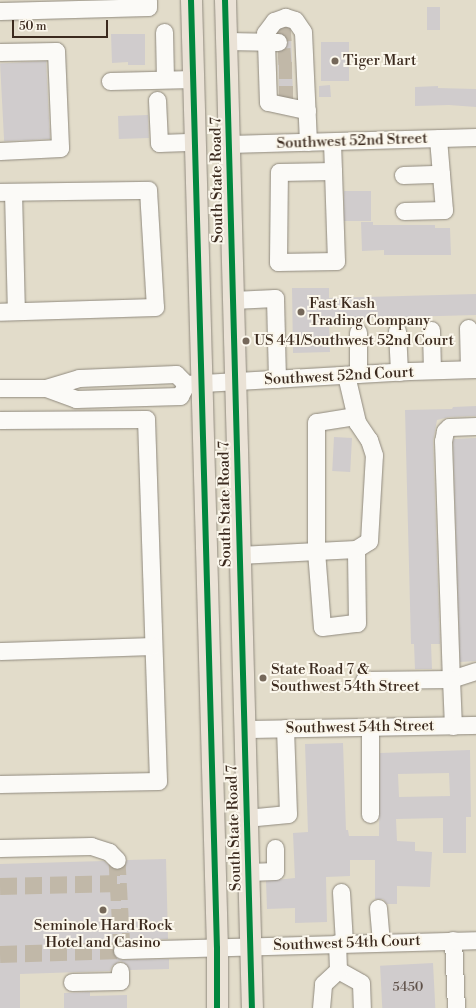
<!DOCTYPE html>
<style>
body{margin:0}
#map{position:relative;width:476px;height:1008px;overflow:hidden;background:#e2dcca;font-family:"Libre Bodoni",serif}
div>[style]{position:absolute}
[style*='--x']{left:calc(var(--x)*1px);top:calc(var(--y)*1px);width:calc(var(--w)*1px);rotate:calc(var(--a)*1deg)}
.building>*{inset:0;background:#d0cccd;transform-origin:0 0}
.minor-tunnel>*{height:17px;margin-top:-8.5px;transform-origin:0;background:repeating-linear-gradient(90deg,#c1b8a8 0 17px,transparent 0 25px)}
.roads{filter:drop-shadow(0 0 1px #908a7e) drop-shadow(0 0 1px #908a7e)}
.minor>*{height:17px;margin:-8.5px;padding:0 8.5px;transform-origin:8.5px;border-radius:8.5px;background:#fbfaf7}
.major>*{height:21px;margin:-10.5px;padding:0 10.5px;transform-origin:10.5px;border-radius:10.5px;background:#eae2d6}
.cycleway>*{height:6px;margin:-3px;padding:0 3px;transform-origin:3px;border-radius:3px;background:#00873e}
.dots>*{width:11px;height:11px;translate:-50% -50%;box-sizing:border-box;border:2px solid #fbf7ec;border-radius:50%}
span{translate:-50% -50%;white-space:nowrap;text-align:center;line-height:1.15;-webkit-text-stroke:4px #fbf7ec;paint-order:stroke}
.number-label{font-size:13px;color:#60524a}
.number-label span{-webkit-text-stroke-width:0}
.poi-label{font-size:15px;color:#3b2a1e}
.left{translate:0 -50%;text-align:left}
.street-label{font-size:15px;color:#3b2a1e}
.scale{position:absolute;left:12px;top:20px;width:96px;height:18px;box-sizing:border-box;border:2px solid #3b2a1e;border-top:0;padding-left:5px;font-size:12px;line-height:14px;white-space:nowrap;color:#3b2a1e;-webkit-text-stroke:3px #fbf7ec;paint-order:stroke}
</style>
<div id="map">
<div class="building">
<div style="left:427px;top:7px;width:13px;height:23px"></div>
<div style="clip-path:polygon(279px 30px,291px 32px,293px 97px,279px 94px,278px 52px,283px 50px,288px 42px,286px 37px,278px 32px)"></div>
<div style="clip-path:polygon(111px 34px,145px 34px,145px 65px,128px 65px,128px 62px,112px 63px)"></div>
<div style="left:321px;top:42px;width:28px;height:39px"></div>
<div style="left:46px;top:61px;width:78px;height:46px;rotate:87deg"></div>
<div style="clip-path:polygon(330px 85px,331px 97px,319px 97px,319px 86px)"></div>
<div style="clip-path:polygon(438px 86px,438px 88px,476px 89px,476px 107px,449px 105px,415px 106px,415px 87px)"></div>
<div style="left:148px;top:115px;width:23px;height:30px;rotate:88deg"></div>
<div style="left:371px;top:191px;width:30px;height:27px;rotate:90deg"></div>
<div style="clip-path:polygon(361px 222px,373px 222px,373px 225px,435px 225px,435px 228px,450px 228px,451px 255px,384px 255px,384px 250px,362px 251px)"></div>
<div style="clip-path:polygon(292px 288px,329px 288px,329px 298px,476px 294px,476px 315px,329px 319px,330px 352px,293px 353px)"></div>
<div style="clip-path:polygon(476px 406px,476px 416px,449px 417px,437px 420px,433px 441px,440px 644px,431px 644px,432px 669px,415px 669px,414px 644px,411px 644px,405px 410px,452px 409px,453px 407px)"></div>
<div style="left:334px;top:437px;width:18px;height:34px;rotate:3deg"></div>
<div style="clip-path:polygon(476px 438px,476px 661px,460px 662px,453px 442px,454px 439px)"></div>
<div style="clip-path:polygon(evenodd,343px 743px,346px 830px,348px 830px,349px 836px,379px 836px,380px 753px,470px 750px,471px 817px,466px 817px,466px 853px,443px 853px,443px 818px,396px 819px,397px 841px,415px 842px,415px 851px,432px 852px,430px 887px,397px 886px,397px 904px,387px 904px,383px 899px,375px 899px,375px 860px,350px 860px,350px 876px,326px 877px,327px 922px,295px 923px,295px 908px,267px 909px,266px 881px,295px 878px,293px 833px,308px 832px,305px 744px,343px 743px,449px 773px,450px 796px,399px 797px,398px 774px,449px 773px)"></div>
<div style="clip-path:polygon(166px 859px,168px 939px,121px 940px,116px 942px,112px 950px,114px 956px,122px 960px,169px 959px,169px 969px,130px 970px,125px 963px,120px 961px,112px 966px,110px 971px,20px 974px,20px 1008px,0 1008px,0 864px,104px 861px,114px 870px,119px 870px,124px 867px,127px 860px)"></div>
<div style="left:433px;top:963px;width:45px;height:53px;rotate:87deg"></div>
<div style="clip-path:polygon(90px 992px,90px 996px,127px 995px,127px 1008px,64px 1008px,64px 993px)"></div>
</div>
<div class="minor-tunnel">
<div style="--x:277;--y:33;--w:14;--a:-4"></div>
<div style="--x:278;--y:57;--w:13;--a:-4"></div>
<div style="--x:279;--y:70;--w:13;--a:0"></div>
<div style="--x:279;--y:94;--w:14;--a:0"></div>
<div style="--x:0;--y:886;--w:120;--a:-1.4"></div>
<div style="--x:0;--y:954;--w:122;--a:-1.9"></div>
<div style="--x:122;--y:950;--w:90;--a:-93.2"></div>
</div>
<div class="roads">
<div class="minor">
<div style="--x:0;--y:11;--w:148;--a:-1.5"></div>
<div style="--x:148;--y:7;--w:7;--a:-90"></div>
<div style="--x:164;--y:32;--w:47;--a:88.8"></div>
<div style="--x:227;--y:41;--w:39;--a:1"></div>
<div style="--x:266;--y:42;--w:9;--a:-96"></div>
<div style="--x:265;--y:33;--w:15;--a:-53"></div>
<div style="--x:274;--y:21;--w:12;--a:-20"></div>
<div style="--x:285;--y:17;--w:10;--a:17"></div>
<div style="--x:295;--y:20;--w:14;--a:56"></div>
<div style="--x:303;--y:32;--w:110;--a:87.4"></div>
<div style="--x:278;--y:42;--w:12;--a:180"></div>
<div style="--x:266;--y:42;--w:60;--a:88.1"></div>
<div style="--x:268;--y:102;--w:40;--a:12"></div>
<div style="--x:0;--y:52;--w:56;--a:-1"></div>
<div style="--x:56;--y:51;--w:97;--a:87.6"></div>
<div style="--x:60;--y:148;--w:60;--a:177.1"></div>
<div style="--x:110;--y:81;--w:83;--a:-1.4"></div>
<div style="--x:157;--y:100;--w:43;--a:87.3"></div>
<div style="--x:159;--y:143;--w:36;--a:-2"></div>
<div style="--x:332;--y:142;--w:29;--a:88"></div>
<div style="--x:333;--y:171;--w:90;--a:88.1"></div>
<div style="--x:336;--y:261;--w:58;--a:179"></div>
<div style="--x:278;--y:262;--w:90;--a:-89.4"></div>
<div style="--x:279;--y:172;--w:54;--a:-1.1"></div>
<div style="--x:229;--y:144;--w:247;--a:-1.6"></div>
<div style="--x:403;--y:175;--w:38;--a:-2"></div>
<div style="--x:0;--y:192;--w:148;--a:-0.8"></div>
<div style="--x:148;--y:190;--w:117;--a:86.6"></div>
<div style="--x:155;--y:307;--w:155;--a:178.2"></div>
<div style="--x:13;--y:192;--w:119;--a:88.6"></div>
<div style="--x:404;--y:211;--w:40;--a:-1.4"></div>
<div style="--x:444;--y:210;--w:72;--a:-94.8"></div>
<div style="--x:233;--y:300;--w:42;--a:-2.7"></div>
<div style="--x:275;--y:298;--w:81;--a:88.6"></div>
<div style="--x:468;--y:328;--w:41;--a:88.6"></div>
<div style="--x:431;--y:330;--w:40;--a:88.6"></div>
<div style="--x:397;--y:331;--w:41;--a:87.2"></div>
<div style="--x:358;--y:332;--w:42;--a:90"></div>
<div style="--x:0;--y:388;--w:46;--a:0"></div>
<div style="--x:46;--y:388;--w:34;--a:-17"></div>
<div style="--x:79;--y:378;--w:97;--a:-2.4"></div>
<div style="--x:176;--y:374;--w:14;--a:45"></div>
<div style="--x:186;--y:384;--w:224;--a:-3.3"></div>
<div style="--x:410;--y:371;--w:66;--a:-1.7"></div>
<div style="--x:46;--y:388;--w:32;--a:20"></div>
<div style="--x:76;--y:399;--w:104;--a:-1.7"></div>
<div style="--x:180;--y:396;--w:13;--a:-63"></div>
<div style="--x:355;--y:416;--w:39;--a:171"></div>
<div style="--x:316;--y:422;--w:129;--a:90"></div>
<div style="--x:316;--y:551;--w:76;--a:85.5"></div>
<div style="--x:322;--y:627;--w:35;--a:-7"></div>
<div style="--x:357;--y:623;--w:74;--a:-90.8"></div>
<div style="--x:0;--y:420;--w:146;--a:-0.4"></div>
<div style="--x:146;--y:419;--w:362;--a:88.1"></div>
<div style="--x:158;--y:781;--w:158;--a:178.9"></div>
<div style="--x:476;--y:426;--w:27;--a:178"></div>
<div style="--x:449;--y:427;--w:6;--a:135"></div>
<div style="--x:445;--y:431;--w:10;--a:101"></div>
<div style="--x:443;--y:441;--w:238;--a:88.1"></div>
<div style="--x:451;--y:679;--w:26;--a:-18"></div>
<div style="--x:239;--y:555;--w:117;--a:-2.9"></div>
<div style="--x:356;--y:549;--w:15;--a:-32"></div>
<div style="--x:369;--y:541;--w:86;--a:-86.7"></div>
<div style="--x:374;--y:455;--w:16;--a:-108"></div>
<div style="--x:369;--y:440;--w:22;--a:-124"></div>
<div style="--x:357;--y:422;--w:48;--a:-103.2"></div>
<div style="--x:0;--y:651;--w:152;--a:-1.9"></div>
<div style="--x:364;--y:680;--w:87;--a:-0.7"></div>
<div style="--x:451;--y:679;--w:47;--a:87.6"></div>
<div style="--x:370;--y:727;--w:87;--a:90"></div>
<div style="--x:244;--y:729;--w:232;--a:-1"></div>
<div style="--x:246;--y:818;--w:42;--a:-5.4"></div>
<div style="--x:288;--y:814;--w:86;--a:-92"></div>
<div style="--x:0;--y:848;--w:91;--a:-1.3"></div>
<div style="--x:91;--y:846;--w:19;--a:18"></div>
<div style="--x:109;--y:852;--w:11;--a:45"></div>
<div style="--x:248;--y:872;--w:27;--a:-2"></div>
<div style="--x:275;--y:871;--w:23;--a:-90"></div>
<div style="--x:341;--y:892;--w:51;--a:86.6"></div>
<div style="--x:378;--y:908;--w:34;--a:85"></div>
<div style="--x:453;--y:940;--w:68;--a:87.5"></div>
<div style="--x:122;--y:950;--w:354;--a:-1.6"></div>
<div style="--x:338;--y:970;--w:26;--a:29"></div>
<div style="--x:361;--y:983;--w:25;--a:88"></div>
<div style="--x:72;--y:982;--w:48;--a:-1.2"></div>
<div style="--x:120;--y:981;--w:10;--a:-90"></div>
<div style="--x:321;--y:1008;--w:24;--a:-85"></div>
<div style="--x:323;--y:984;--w:21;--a:-43"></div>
<div style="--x:338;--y:970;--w:27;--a:-92"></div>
</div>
<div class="major">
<div style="--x:191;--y:0;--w:948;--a:88.43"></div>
<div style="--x:217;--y:948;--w:60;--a:90"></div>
<div style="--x:225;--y:0;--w:1008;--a:88.47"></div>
</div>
</div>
<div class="cycleway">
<div style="--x:191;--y:0;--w:948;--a:88.43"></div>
<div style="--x:217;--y:948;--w:60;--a:90"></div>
<div style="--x:225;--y:0;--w:1008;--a:88.47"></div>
</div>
<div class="dots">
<div style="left:335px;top:61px;background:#75685a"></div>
<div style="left:301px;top:312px;background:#75685a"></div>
<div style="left:246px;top:341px;background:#75685a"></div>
<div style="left:263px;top:678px;background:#75685a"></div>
<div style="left:103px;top:910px;background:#75685a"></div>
</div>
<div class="number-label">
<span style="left:408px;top:987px">5450</span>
</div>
<div class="poi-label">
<span class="left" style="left:343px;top:61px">Tiger Mart</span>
<span class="left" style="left:309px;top:312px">Fast Kash<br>Trading Company</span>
<span class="left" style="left:254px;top:341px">US 441/Southwest 52nd Court</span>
<span class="left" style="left:271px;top:678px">State Road 7 &amp;<br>Southwest 54th Street</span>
<span style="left:103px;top:934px">Seminole Hard Rock<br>Hotel and Casino</span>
</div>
<div class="street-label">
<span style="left:352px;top:141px;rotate:-2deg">Southwest 52nd Street</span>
<span style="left:217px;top:180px;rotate:-91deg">South State Road 7</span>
<span style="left:339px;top:376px;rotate:-3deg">Southwest 52nd Court</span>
<span style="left:225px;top:504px;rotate:-91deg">South State Road 7</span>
<span style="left:360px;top:727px;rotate:-1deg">Southwest 54th Street</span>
<span style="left:234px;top:828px;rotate:-92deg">South State Road 7</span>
<span style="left:347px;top:943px;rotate:-2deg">Southwest 54th Court</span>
</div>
<div class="scale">50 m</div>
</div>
